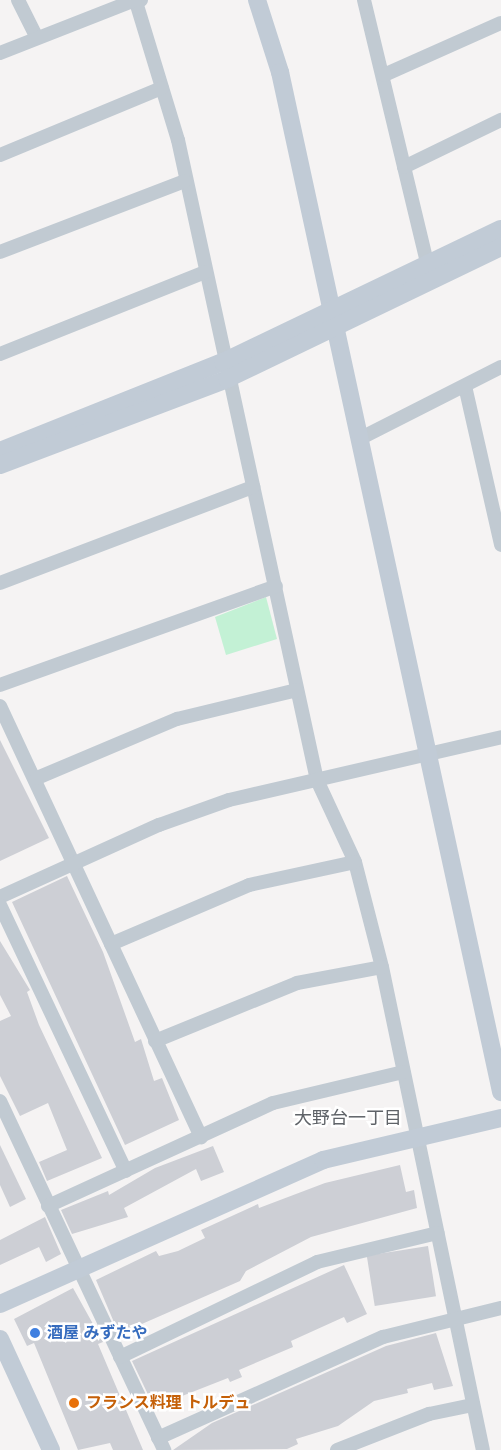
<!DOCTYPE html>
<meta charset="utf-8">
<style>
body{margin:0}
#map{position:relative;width:501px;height:1450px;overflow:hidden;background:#f5f3f3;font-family:Helvetica,"Noto Sans JP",sans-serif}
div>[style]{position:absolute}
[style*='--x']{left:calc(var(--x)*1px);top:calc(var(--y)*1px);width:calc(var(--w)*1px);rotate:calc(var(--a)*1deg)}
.green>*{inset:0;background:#c3f1d5}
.building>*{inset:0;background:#cdcfd5;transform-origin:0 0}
.street>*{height:14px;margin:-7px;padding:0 7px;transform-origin:7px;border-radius:7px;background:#c1cad2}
.secondary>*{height:18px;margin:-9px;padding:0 9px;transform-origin:9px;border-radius:9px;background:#c1cbd6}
.dots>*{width:16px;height:16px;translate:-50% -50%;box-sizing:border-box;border:3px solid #fff;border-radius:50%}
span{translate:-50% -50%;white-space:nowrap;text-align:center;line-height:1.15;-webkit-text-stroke:5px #fff;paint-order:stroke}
.shop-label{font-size:16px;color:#366cbe;font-weight:700}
.left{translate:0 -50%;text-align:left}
.food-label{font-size:16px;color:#c56008;font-weight:700}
.neighbourhood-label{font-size:18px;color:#5f6368}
</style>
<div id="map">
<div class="green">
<div style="clip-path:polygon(266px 597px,277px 639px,226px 655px,215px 617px)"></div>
</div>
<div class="building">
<div style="clip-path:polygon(0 740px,49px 838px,0 861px)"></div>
<div style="clip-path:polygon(67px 876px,103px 952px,135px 1042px,141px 1039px,154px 1081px,162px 1078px,179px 1120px,125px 1145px,12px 902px)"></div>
<div style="clip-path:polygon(0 941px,30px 990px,27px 992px,39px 1025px,102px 1158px,47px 1181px,39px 1162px,67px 1150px,48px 1103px,20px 1116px,0 1076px,0 1021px,11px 1016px,0 995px)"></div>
<div style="clip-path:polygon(0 1145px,26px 1199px,10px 1207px,0 1185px)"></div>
<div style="clip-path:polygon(213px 1146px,224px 1172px,201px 1181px,196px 1169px,124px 1208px,128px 1217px,72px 1234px,61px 1210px,108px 1191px,109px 1195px,155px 1168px)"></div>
<div style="clip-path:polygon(400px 1165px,406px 1192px,414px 1190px,417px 1208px,311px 1237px,246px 1271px,240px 1281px,119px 1334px,96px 1280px,156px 1251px,159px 1256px,178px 1251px,205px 1238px,201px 1230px,258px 1204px,259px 1208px,325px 1183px)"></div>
<div style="clip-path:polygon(45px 1217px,61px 1254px,46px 1262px,39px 1247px,0 1265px,0 1240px)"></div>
<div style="left:428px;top:1246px;width:51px;height:62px;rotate:81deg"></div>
<div style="clip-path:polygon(344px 1265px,367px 1314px,347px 1323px,344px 1317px,291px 1341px,293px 1347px,239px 1370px,242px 1377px,230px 1382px,228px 1378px,154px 1407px,132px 1361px)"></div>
<div style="clip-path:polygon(73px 1288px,103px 1342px,98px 1344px,143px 1450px,113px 1450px,110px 1443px,78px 1450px,34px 1343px,27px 1346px,14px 1319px)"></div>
<div style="clip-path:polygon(436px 1333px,453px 1386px,434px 1390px,432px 1383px,407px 1389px,408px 1393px,374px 1401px,338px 1426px,296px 1439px,298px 1444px,287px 1449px,173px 1450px,212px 1423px,386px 1346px)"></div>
</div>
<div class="street">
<div style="--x:18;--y:0;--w:42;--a:63.4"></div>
<div style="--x:141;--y:0;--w:5;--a:158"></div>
<div style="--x:136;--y:2;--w:144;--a:73.1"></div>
<div style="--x:178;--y:140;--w:655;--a:77.75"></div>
<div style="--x:317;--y:780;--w:90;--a:65.1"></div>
<div style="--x:355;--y:862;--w:108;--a:75.6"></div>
<div style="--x:382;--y:967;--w:493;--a:78.2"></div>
<div style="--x:364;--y:0;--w:274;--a:76.5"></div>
<div style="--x:0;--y:53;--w:145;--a:-21.4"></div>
<div style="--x:384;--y:75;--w:128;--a:-24"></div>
<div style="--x:0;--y:155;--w:175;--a:-22.5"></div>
<div style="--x:404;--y:167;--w:108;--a:-25.9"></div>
<div style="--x:0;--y:252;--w:198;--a:-21"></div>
<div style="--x:0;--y:354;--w:221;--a:-21.8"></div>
<div style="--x:465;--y:386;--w:163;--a:77.2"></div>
<div style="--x:359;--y:439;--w:159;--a:-26.9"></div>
<div style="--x:0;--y:583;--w:271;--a:-20.8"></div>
<div style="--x:0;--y:685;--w:293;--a:-19.7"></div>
<div style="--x:0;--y:706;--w:476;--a:65"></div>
<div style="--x:37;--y:778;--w:152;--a:-22.9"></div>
<div style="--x:177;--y:719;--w:123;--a:-13.6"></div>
<div style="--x:0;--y:897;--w:175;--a:-24.4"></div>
<div style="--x:159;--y:825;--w:74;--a:-19.7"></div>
<div style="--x:229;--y:800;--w:279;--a:-13"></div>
<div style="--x:0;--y:905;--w:294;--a:64.7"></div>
<div style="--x:111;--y:944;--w:150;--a:-23.1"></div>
<div style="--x:249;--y:885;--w:108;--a:-12.2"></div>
<div style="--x:155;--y:1041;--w:153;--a:-22.2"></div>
<div style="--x:297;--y:983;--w:86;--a:-10.7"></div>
<div style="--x:0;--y:1101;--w:386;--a:64.8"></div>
<div style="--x:48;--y:1206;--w:247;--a:-24.6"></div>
<div style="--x:273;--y:1103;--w:134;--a:-13.4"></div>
<div style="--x:120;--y:1357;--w:219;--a:-25.7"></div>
<div style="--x:317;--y:1262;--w:124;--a:-13.5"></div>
<div style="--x:158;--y:1438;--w:247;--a:-24.2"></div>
<div style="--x:383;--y:1337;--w:122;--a:-13.8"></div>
<div style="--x:337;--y:1450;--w:99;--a:-21.4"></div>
<div style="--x:429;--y:1414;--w:45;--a:-11.6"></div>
</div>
<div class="secondary">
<div style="--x:257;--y:0;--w:76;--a:72.3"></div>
<div style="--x:280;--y:72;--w:1044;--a:77.77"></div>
<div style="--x:0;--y:451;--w:240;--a:-21.8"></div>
<div style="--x:223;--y:362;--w:308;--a:-25.6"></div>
<div style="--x:0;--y:465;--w:243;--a:-20.7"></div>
<div style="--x:227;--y:379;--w:304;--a:-25.7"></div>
<div style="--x:0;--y:1304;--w:354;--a:-24"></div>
<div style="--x:323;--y:1160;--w:183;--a:-13.3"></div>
<div style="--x:0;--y:1339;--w:122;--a:65.3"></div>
</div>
<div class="dots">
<div style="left:35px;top:1333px;background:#3f7fe0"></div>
<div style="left:74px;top:1403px;background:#e8710a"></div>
</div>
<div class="shop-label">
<span class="left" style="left:47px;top:1333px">酒屋 みずたや</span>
</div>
<div class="food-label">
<span class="left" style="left:86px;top:1403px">フランス料理 トルデュ</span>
</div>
<div class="neighbourhood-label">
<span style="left:348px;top:1118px">大野台一丁目</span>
</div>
</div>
